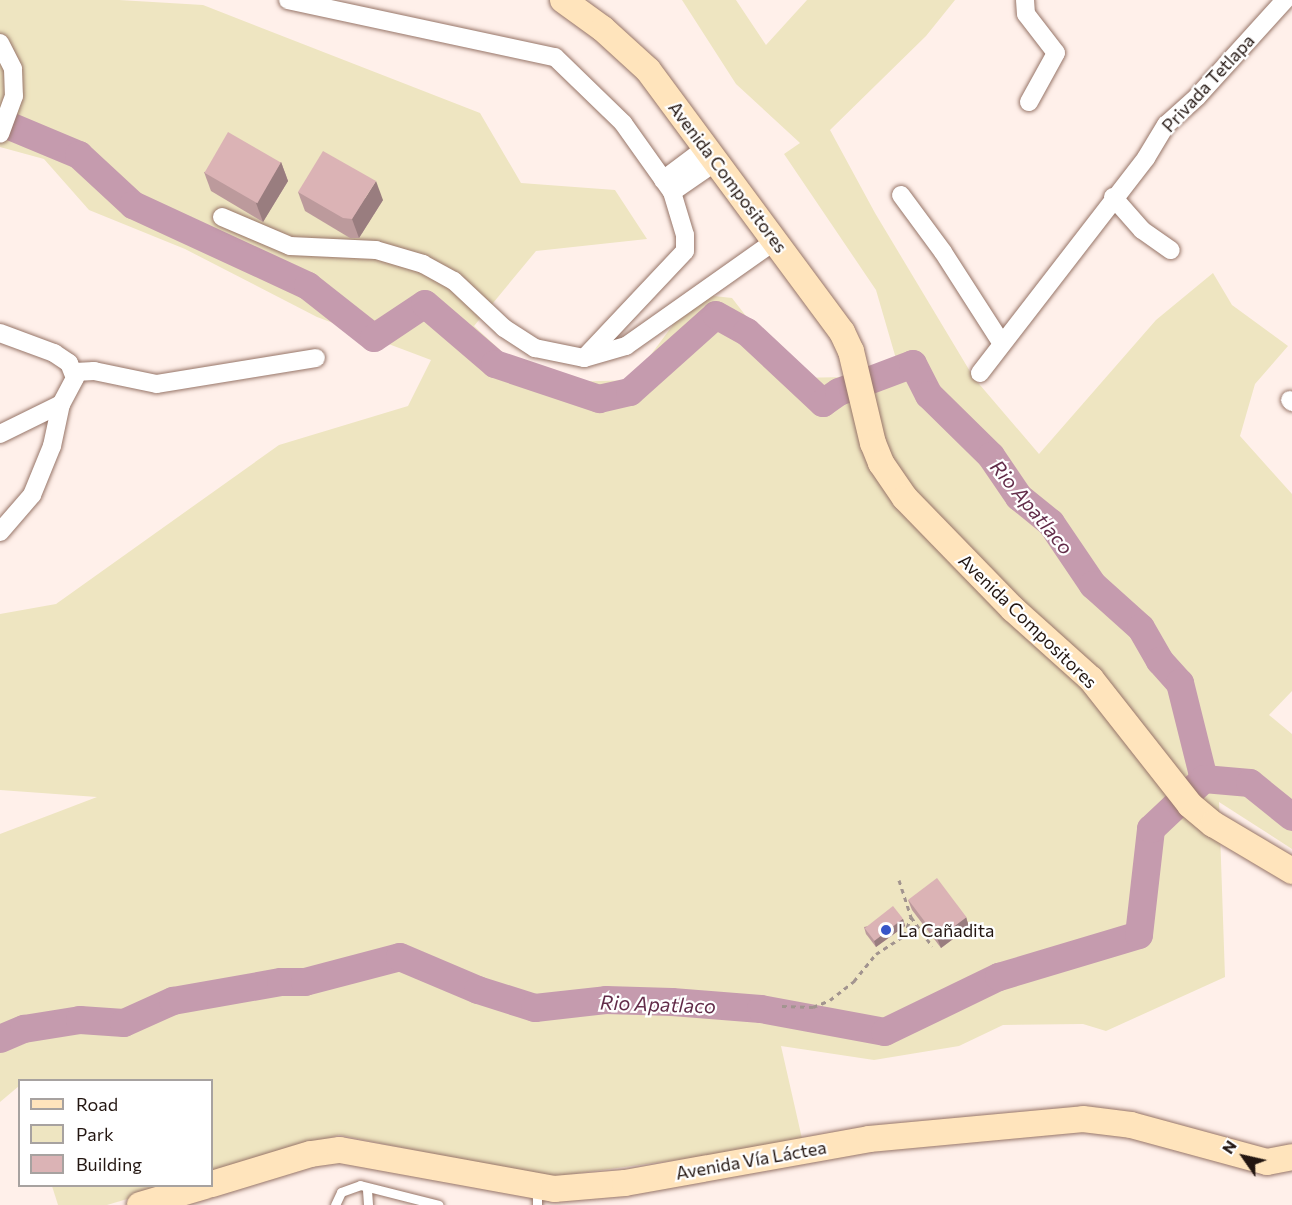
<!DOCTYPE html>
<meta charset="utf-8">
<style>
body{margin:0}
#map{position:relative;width:1292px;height:1205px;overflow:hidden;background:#fff0ea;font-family:Commissioner,sans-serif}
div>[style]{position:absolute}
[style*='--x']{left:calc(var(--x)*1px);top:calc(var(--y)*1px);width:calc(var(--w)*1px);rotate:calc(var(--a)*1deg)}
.green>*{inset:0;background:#eee5c1}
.river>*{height:28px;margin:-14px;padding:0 14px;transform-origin:14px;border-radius:14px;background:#c59bae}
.path>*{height:3px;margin-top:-1.5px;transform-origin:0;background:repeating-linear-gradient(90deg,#a2948f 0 4.5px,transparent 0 9px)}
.roads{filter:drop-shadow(0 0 2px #977568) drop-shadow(0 0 2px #977568)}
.lane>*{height:9px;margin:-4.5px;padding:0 4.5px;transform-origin:4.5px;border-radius:4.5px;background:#fff}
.street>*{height:18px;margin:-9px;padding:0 9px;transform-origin:9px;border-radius:9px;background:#fff}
.secondary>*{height:26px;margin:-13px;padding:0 13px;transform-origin:13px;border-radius:13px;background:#ffe4bc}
.wall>*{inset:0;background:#bc9a9c}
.shaded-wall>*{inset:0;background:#997d7f}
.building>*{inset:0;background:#dbb3b5;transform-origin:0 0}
.dots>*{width:16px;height:16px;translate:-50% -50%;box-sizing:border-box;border:3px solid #fff;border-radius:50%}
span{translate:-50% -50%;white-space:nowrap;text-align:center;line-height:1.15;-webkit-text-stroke:4.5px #fff;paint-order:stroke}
.street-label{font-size:18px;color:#231611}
.poi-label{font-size:18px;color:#231611}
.left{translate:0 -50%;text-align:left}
.water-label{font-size:20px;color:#622c49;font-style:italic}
.legend{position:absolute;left:18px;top:1079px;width:195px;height:108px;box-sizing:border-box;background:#fff;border:2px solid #a7a2a0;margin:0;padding:8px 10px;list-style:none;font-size:18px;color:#231611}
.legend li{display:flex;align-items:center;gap:12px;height:30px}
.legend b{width:30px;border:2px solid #a7a2a0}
.north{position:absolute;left:1214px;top:1127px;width:60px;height:60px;-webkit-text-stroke:4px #fff;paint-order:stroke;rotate:304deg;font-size:16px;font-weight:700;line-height:24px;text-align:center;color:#231611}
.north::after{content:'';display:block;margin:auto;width:21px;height:27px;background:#231611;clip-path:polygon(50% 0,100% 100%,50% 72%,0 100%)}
</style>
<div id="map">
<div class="green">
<div style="clip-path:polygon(0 0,119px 0,203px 5px,480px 113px,521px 183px,615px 190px,647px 239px,536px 251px,474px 326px,536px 383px,632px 380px,696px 294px,732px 298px,794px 378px,901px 376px,876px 290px,784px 154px,800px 143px,736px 84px,682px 0,736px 0,766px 45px,807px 0,955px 0,926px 36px,830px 130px,875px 213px,974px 378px,1039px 454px,1156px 320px,1213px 273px,1232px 305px,1288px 346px,1255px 384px,1240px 436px,1292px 494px,1292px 691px,1269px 715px,1292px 734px,1292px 849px,1219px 802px,1225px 977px,1106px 1031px,1083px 1024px,1003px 1025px,959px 1046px,874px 1060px,781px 1046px,803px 1143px,550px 1177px,339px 1135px,212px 1173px,212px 1080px,20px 1080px,19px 1086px,0 1102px,0 834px,97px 797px,0 790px,0 614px,56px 604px,279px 445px,408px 406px,431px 360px,317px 317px,185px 249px,89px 210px,44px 159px,0 147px)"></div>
<div style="clip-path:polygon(52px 1186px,171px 1186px,107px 1205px,58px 1205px)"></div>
</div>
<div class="river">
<div style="--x:0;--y:122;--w:86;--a:22.7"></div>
<div style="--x:79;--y:155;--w:74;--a:42.8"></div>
<div style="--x:133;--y:205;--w:193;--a:24.8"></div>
<div style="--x:308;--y:286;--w:84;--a:38.2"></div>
<div style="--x:374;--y:338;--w:61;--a:-33.7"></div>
<div style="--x:425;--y:304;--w:92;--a:40.6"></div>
<div style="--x:495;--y:364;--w:110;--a:18.6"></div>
<div style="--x:599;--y:399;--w:32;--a:-13"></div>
<div style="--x:630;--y:392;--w:115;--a:-41.8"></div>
<div style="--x:716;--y:315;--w:35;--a:29"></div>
<div style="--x:747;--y:332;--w:104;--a:43.1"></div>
<div style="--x:823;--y:403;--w:19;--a:-35"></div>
<div style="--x:839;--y:392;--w:79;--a:-20.7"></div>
<div style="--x:913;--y:364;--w:35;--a:63"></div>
<div style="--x:929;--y:395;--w:87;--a:44.5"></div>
<div style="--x:991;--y:456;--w:50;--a:55.7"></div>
<div style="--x:1019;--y:497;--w:41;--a:39.1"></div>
<div style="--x:1051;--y:523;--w:75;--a:55.9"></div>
<div style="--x:1093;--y:585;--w:64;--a:41.9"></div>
<div style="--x:1141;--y:628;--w:38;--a:60"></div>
<div style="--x:1160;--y:661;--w:30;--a:48"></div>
<div style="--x:1180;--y:683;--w:99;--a:76"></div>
<div style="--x:0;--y:1039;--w:26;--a:-23"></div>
<div style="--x:24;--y:1029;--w:57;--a:-9.1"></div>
<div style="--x:80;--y:1020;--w:44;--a:3.9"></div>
<div style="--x:124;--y:1023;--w:54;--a:-24.2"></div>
<div style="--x:173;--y:1001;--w:110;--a:-10"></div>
<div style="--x:281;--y:982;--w:24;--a:0"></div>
<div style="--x:305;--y:982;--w:98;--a:-14.7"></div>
<div style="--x:400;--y:957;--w:85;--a:22.9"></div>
<div style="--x:478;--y:990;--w:60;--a:17.5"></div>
<div style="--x:535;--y:1008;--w:71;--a:-6.4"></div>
<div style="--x:606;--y:1000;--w:66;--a:1.7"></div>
<div style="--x:672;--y:1002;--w:89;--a:4.5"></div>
<div style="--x:761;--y:1009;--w:126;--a:10.5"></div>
<div style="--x:885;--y:1032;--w:127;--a:-25.8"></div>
<div style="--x:999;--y:977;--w:146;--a:-16.7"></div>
<div style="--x:1139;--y:935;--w:107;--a:-83.5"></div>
<div style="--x:1151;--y:829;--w:73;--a:-43.3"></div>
<div style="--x:1204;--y:779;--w:46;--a:5"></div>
<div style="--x:1250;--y:783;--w:54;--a:39"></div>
</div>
<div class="path">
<div style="--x:899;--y:880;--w:39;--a:72"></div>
<div style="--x:911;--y:917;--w:36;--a:54"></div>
<div style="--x:782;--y:1006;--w:31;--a:2"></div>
<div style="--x:813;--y:1007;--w:18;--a:-22"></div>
<div style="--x:830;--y:1000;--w:31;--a:-38"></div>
<div style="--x:854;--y:981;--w:35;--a:-51"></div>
<div style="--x:876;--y:954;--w:33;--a:-33"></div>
<div style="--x:904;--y:936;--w:20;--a:-70"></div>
</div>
<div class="roads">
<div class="lane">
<div style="--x:367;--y:1190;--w:15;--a:86"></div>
<div style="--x:335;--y:1205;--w:14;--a:-65"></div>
<div style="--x:341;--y:1192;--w:20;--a:-20"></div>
<div style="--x:360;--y:1185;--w:81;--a:14.2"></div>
<div style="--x:537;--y:1205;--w:17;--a:-90"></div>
</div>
<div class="street">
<div style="--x:288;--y:0;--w:273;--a:12.1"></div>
<div style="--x:555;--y:57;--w:95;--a:44.1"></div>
<div style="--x:623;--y:123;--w:85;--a:54.6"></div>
<div style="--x:672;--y:192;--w:45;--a:73.2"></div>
<div style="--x:685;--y:235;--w:16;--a:90"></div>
<div style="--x:685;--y:251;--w:147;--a:133.3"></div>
<div style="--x:1025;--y:0;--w:14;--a:86"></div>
<div style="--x:1026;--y:14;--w:49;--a:52.4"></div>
<div style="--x:1056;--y:53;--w:56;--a:118.9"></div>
<div style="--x:0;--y:43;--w:29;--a:63"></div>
<div style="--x:13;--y:69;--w:27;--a:88"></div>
<div style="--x:14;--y:96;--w:40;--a:110.2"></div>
<div style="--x:663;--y:180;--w:55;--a:-36.9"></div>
<div style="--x:672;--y:192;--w:55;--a:-34.6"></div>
<div style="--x:901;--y:195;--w:71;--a:53.6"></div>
<div style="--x:943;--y:252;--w:109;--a:57.3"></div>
<div style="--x:1113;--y:197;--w:44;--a:48.7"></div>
<div style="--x:1142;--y:230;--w:35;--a:35"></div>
<div style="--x:222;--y:217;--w:74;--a:23.1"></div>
<div style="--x:290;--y:246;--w:86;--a:2.7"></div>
<div style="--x:376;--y:250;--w:49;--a:16.6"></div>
<div style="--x:423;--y:264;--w:35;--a:29"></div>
<div style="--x:454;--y:281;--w:69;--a:43.2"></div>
<div style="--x:504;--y:328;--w:37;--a:33"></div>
<div style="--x:535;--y:348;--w:50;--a:11.5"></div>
<div style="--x:584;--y:358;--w:44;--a:-15.9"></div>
<div style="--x:626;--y:346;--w:184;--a:-35.2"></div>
<div style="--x:0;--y:333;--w:58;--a:20.3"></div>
<div style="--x:54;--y:353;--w:18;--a:34"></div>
<div style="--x:69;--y:363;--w:16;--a:68"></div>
<div style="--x:75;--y:378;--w:30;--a:118"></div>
<div style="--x:61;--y:404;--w:68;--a:153.8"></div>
<div style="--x:75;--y:372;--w:19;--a:-3"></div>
<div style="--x:94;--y:371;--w:64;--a:11.7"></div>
<div style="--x:157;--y:384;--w:161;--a:-9.3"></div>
<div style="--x:980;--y:373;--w:272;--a:-52.3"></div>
<div style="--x:1146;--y:158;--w:39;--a:-59"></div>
<div style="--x:1166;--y:125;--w:42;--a:-42.1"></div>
<div style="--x:1197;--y:97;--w:131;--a:-47.8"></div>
<div style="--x:1290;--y:400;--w:3;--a:45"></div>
<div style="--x:0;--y:532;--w:49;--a:-49.1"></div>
<div style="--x:32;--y:495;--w:53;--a:-67.8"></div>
<div style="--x:52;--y:446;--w:43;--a:-77.9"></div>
</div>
<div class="secondary">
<div style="--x:563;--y:0;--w:49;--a:35.9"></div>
<div style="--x:603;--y:29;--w:61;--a:42.3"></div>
<div style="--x:648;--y:70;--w:326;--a:53.5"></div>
<div style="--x:842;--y:332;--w:21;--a:65"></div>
<div style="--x:851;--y:351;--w:95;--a:76.6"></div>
<div style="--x:873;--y:443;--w:22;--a:68"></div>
<div style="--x:881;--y:463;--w:42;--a:55.6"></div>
<div style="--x:905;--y:498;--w:155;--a:45.8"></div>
<div style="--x:1013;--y:609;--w:105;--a:41.9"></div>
<div style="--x:1091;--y:679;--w:160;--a:51.8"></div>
<div style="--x:1190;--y:805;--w:30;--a:40"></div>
<div style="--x:1213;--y:824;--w:92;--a:30.7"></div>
<div style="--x:212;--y:1184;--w:103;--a:-16.9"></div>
<div style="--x:311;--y:1154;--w:29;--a:-8"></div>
<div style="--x:340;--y:1150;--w:218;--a:10.3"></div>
<div style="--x:554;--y:1189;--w:71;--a:-4.8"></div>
<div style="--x:625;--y:1183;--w:248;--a:-10.2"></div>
<div style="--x:869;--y:1139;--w:215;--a:-5.3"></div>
<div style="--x:1083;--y:1119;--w:48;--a:7.1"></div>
<div style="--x:1131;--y:1125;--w:141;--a:15.2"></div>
<div style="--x:1267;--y:1162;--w:25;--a:-11"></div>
<div style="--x:140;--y:1205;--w:68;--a:-16.3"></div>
</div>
</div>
<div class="wall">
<div style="clip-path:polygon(281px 162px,288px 181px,263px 222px,211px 191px,204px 172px)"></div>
<div style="clip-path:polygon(298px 192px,383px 200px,359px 238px,350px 238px,305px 211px)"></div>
<div style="clip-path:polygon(908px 900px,966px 917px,969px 927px,941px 948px,912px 910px)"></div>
<div style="clip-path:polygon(903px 919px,905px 926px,876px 947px,866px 934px,864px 927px)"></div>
</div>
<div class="shaded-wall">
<div style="clip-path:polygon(281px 162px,288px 181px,263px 222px,256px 203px)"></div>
<div style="clip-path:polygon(376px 181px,383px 200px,359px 238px,352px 219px)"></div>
<div style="clip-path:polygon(966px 917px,969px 927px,941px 948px,937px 938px)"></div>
<div style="clip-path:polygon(903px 919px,905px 926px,876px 947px,874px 941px)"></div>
</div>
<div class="building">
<div style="left:228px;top:132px;width:61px;height:47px;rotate:30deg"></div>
<div style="clip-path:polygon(323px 151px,376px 181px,352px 219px,343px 218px,298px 192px)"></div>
<div style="left:937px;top:878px;width:49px;height:36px;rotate:53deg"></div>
<div style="left:893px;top:906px;width:16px;height:36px;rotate:52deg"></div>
</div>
<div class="dots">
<div style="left:886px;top:930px;background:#3756c8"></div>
</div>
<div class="street-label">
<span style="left:1208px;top:83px;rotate:-47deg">Privada Tetlapa</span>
<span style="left:728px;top:177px;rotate:53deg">Avenida Compositores</span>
<span style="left:1028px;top:621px;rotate:44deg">Avenida Compositores</span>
<span style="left:751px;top:1160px;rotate:-10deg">Avenida Vía Láctea</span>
</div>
<div class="poi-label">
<span class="left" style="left:898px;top:930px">La Cañadita</span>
</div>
<div class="water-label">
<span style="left:1032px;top:507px;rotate:50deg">Rio Apatlaco</span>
<span style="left:658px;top:1004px;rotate:2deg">Rio Apatlaco</span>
</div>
<ul class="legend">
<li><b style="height:8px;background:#ffe4bc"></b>Road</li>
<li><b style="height:16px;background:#eee5c1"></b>Park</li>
<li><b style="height:16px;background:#dbb3b5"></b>Building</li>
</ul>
<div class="north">N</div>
</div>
